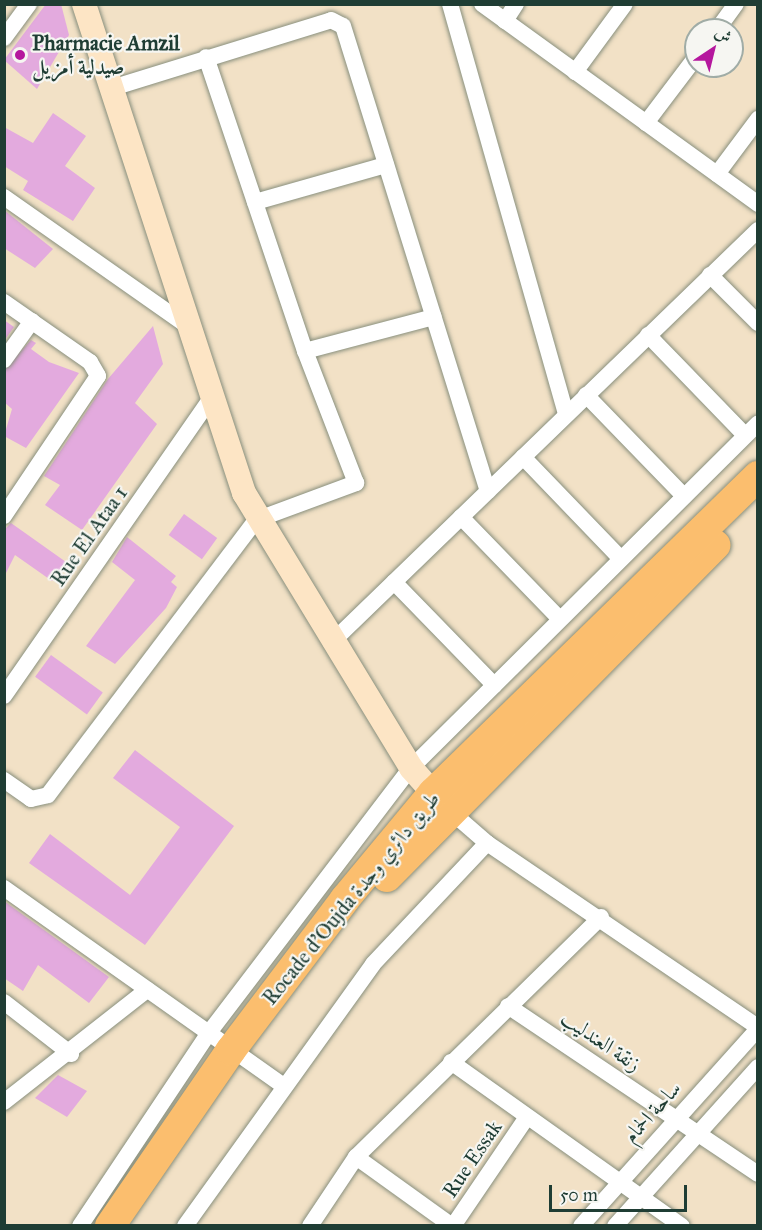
<!DOCTYPE html>
<meta charset="utf-8">
<style>
body{margin:0}
#map{position:relative;width:762px;height:1230px;overflow:hidden;background:#f2e1c6;font-family:"IM FELL Great Primer",Amiri,serif}
div>[style]{position:absolute}
[style*='--x']{left:calc(var(--x)*1px);top:calc(var(--y)*1px);width:calc(var(--w)*1px);rotate:calc(var(--a)*1deg)}
.building>*{inset:0;background:#e3aade;transform-origin:0 0}
.roads{filter:drop-shadow(0 0 2px #888f7d) drop-shadow(0 0 2px #888f7d)}
.street>*{height:16px;margin:-8px;padding:0 8px;transform-origin:8px;border-radius:8px;background:#fff}
.secondary>*{height:24px;margin:-12px;padding:0 12px;transform-origin:12px;border-radius:12px;background:#fde5c5}
.highway>*{height:30px;margin:-15px;padding:0 15px;transform-origin:15px;border-radius:15px;background:#fbbe6e}
.dots>*{width:16px;height:16px;translate:-50% -50%;box-sizing:border-box;border:3px solid #f6f6f2;border-radius:50%}
span{translate:-50% -50%;white-space:nowrap;text-align:center;line-height:1.15;-webkit-text-stroke:4.5px #f6f6f2;paint-order:stroke}
.poi-label{font-size:21px;color:#1f3d34;font-weight:700}
.left{translate:0 -50%;text-align:left}
.street-label{font-size:21px;color:#1f3d34}
.frame{position:absolute;inset:0;border:6px solid #1f3d34;pointer-events:none}
.north{position:absolute;left:684px;top:18px;width:60px;height:60px;box-sizing:border-box;background:#f6f6f2;border:2px solid #a0aca6;border-radius:50%;rotate:35deg;font-size:16px;font-weight:700;line-height:24px;text-align:center;color:#1f3d34}
.north::after{content:'';display:block;margin:auto;width:21px;height:27px;background:#b5179e;clip-path:polygon(50% 0,100% 100%,50% 72%,0 100%)}
.scale{position:absolute;left:549px;top:1185px;width:138px;height:27px;box-sizing:border-box;border:3px solid #1f3d34;border-top:0;padding-left:8px;font-size:18px;line-height:21px;white-space:nowrap;color:#1f3d34;-webkit-text-stroke:4px #f6f6f2;paint-order:stroke}
</style>
<div id="map">
<div class="building">
<div style="clip-path:polygon(46px 4px,61px 4px,69px 35px,37px 89px,4px 60px)"></div>
<div style="clip-path:polygon(53px 113px,86px 136px,65px 166px,95px 188px,73px 221px,23px 190px,28px 181px,4px 166px,4px 127px,33px 143px)"></div>
<div style="clip-path:polygon(4px 210px,53px 249px,35px 268px,4px 248px)"></div>
<div style="clip-path:polygon(4px 320px,14px 327px,4px 341px)"></div>
<div style="clip-path:polygon(153px 326px,163px 364px,135px 403px,157px 424px,82px 530px,45px 505px,60px 485px,44px 476px,108px 379px)"></div>
<div style="clip-path:polygon(31px 340px,36px 343px,31px 349px,49px 362px,79px 373px,26px 448px,4px 436px,12px 409px,4px 402px,4px 370px)"></div>
<div style="left:184px;top:514px;width:41px;height:26px;rotate:36deg"></div>
<div style="clip-path:polygon(11px 523px,66px 562px,52px 581px,15px 555px,4px 577px,4px 530px)"></div>
<div style="clip-path:polygon(127px 537px,176px 576px,171px 582px,177px 587px,166px 608px,115px 664px,86px 646px,135px 580px,112px 562px)"></div>
<div style="left:51px;top:655px;width:64px;height:27px;rotate:36deg"></div>
<div style="clip-path:polygon(135px 750px,234px 826px,145px 945px,29px 863px,50px 834px,130px 895px,180px 827px,113px 778px)"></div>
<div style="clip-path:polygon(4px 901px,109px 977px,89px 1003px,38px 965px,23px 991px,4px 978px)"></div>
<div style="clip-path:polygon(58px 1075px,87px 1091px,67px 1117px,35px 1098px)"></div>
</div>
<div class="roads">
<div class="street">
<div style="--x:450;--y:4;--w:426;--a:74.2"></div>
<div style="--x:482;--y:4;--w:341;--a:35.9"></div>
<div style="--x:505;--y:21;--w:20;--a:-57"></div>
<div style="--x:717;--y:30;--w:32;--a:-54"></div>
<div style="--x:4;--y:38;--w:42;--a:-53.7"></div>
<div style="--x:575;--y:72;--w:84;--a:-53.7"></div>
<div style="--x:112;--y:88;--w:229;--a:-17.2"></div>
<div style="--x:331;--y:20;--w:13;--a:27"></div>
<div style="--x:343;--y:26;--w:487;--a:72.7"></div>
<div style="--x:646;--y:123;--w:83;--a:-52.9"></div>
<div style="--x:717;--y:174;--w:69;--a:-53.3"></div>
<div style="--x:4;--y:197;--w:221;--a:35.1"></div>
<div style="--x:255;--y:202;--w:136;--a:-15.8"></div>
<div style="--x:710;--y:275;--w:68;--a:45"></div>
<div style="--x:4;--y:302;--w:105;--a:34.9"></div>
<div style="--x:90;--y:362;--w:16;--a:60"></div>
<div style="--x:98;--y:376;--w:169;--a:123.9"></div>
<div style="--x:648;--y:335;--w:139;--a:45.9"></div>
<div style="--x:305;--y:351;--w:133;--a:-14.8"></div>
<div style="--x:4;--y:360;--w:48;--a:-54.3"></div>
<div style="--x:586;--y:395;--w:141;--a:45.9"></div>
<div style="--x:523;--y:457;--w:141;--a:46.1"></div>
<div style="--x:461;--y:517;--w:142;--a:45.9"></div>
<div style="--x:394;--y:582;--w:144;--a:45.8"></div>
<div style="--x:331;--y:643;--w:594;--a:-44.05"></div>
<div style="--x:4;--y:696;--w:359;--a:-55.2"></div>
<div style="--x:4;--y:780;--w:33;--a:35"></div>
<div style="--x:31;--y:799;--w:17;--a:-13"></div>
<div style="--x:48;--y:795;--w:345;--a:-52.9"></div>
<div style="--x:256;--y:520;--w:107;--a:-20.3"></div>
<div style="--x:356;--y:483;--w:142;--a:-111.1"></div>
<div style="--x:305;--y:351;--w:310;--a:-108.6"></div>
<div style="--x:449;--y:810;--w:50;--a:41"></div>
<div style="--x:487;--y:843;--w:328;--a:34.2"></div>
<div style="--x:4;--y:888;--w:341;--a:35.3"></div>
<div style="--x:4;--y:1002;--w:85;--a:37.8"></div>
<div style="--x:508;--y:1006;--w:301;--a:33.9"></div>
<div style="--x:451;--y:1062;--w:283;--a:35.4"></div>
<div style="--x:4;--y:1102;--w:182;--a:-38.1"></div>
<div style="--x:356;--y:1157;--w:118;--a:35.7"></div>
<div style="--x:80;--y:1226;--w:231;--a:-56.3"></div>
<div style="--x:208;--y:1034;--w:335;--a:-52.7"></div>
<div style="--x:411;--y:768;--w:489;--a:-44.8"></div>
<div style="--x:185;--y:1226;--w:322;--a:-54.3"></div>
<div style="--x:373;--y:964;--w:166;--a:-46.7"></div>
<div style="--x:310;--y:1226;--w:83;--a:-56.3"></div>
<div style="--x:356;--y:1157;--w:343;--a:-44.4"></div>
<div style="--x:453;--y:1226;--w:132;--a:-55.8"></div>
<div style="--x:581;--y:1226;--w:265;--a:-48.1"></div>
<div style="--x:615;--y:1226;--w:214;--a:-48"></div>
</div>
<div class="secondary">
<div style="--x:84;--y:4;--w:515;--a:71.88"></div>
<div style="--x:244;--y:493;--w:322;--a:58.7"></div>
<div style="--x:411;--y:768;--w:50;--a:48.3"></div>
</div>
<div class="highway">
<div style="--x:387;--y:877;--w:467;--a:-45.3"></div>
<div style="--x:110;--y:1226;--w:214;--a:-55.5"></div>
<div style="--x:231;--y:1050;--w:189;--a:-52.9"></div>
<div style="--x:345;--y:899;--w:138;--a:-50.3"></div>
<div style="--x:433;--y:793;--w:454;--a:-44.3"></div>
</div>
</div>
<div class="dots">
<div style="left:20px;top:55px;background:#b5179e"></div>
</div>
<div class="poi-label">
<span class="left" style="left:32px;top:55px">Pharmacie Amzil<br>صيدلية أمزيل</span>
</div>
<div class="street-label">
<span style="left:89px;top:536px;rotate:-55deg">Rue El Ataa 1</span>
<span style="left:351px;top:898px;rotate:-51deg">Rocade d'Oujda طريق دائري وجدة</span>
<span style="left:601px;top:1041px;rotate:34deg">زنقة العندليب</span>
<span style="left:652px;top:1112px;rotate:-48deg">ساحة الحمام</span>
<span style="left:472px;top:1159px;rotate:-56deg">Rue Essak</span>
</div>
<div class="frame"></div>
<div class="north">ش</div>
<div class="scale">50 m</div>
</div>
